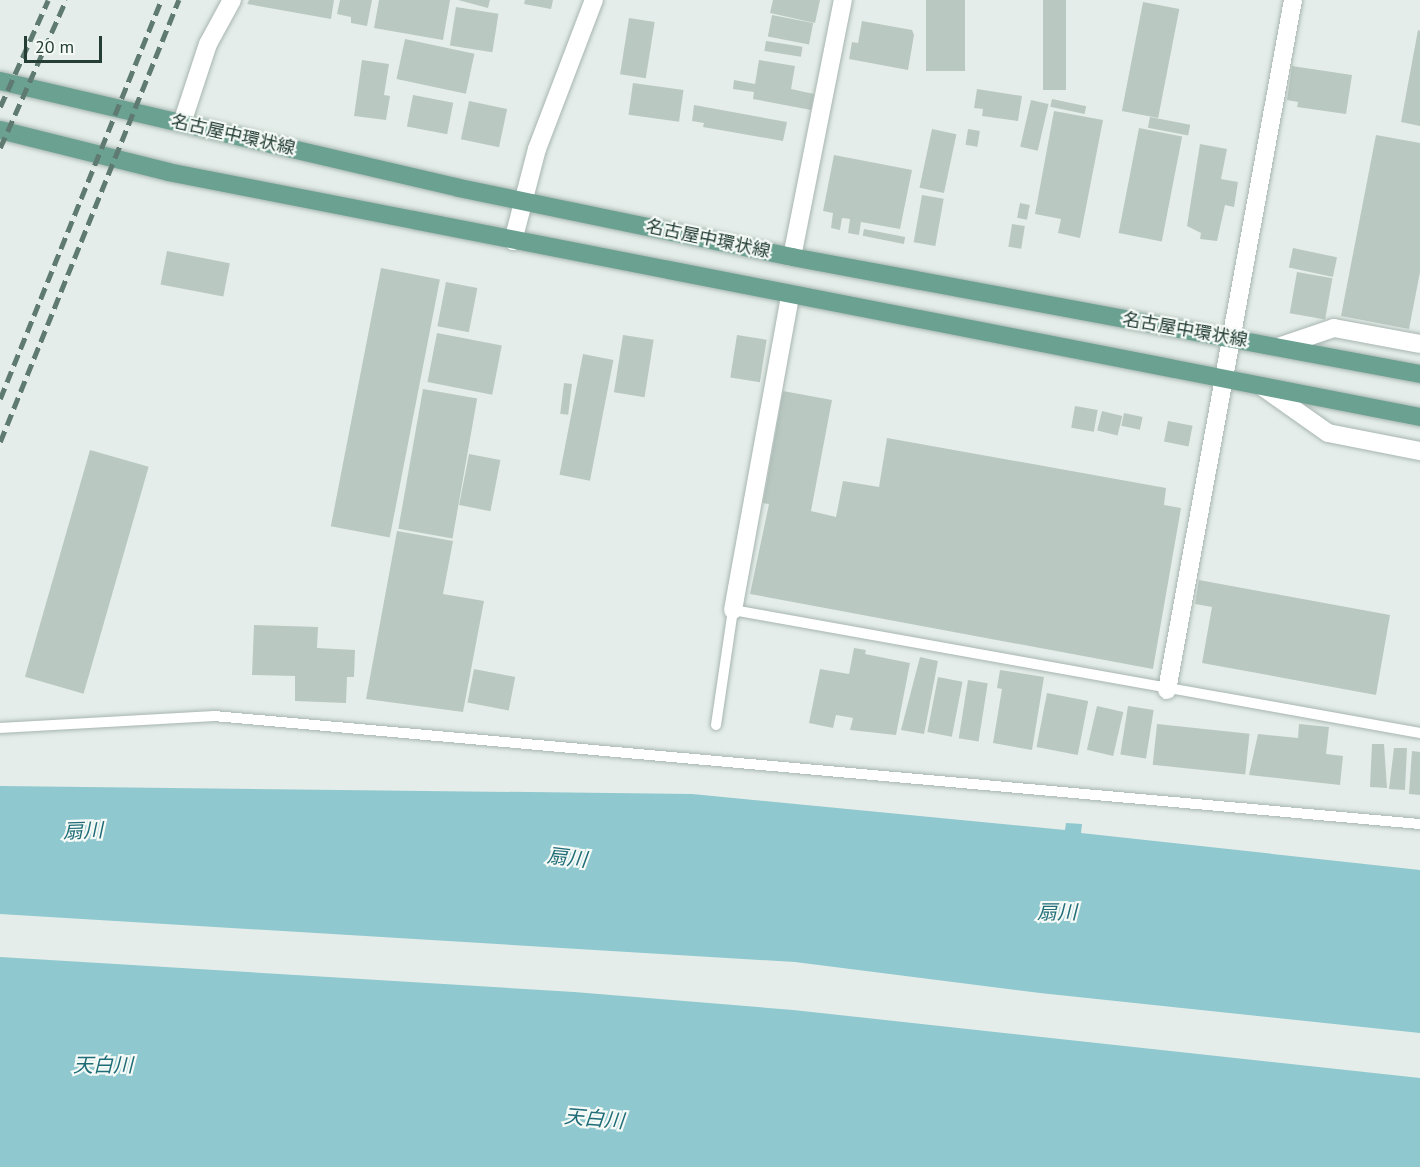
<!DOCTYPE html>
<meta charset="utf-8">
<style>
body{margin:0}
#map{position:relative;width:1420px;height:1167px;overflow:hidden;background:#e4ede9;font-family:"PT Sans","Noto Sans JP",sans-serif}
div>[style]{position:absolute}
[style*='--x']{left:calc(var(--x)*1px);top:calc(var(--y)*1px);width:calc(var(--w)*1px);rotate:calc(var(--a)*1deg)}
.water>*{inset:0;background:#8fc8cf}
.building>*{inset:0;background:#bac8c2;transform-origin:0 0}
.roads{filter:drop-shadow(0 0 2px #a7b5b0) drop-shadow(0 0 2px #a7b5b0)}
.lane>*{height:10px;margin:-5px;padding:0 5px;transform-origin:5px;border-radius:5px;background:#fff}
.street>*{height:18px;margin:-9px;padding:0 9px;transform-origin:9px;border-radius:9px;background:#fff}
.secondary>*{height:18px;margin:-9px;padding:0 9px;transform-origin:9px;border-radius:9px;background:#fff}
.primary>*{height:18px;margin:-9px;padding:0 9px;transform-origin:9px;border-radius:9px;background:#6ba191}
.rail>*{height:4.5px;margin-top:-2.25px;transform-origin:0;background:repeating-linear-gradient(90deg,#5f7a71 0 12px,transparent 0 18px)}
span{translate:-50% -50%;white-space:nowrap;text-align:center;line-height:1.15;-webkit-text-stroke:4.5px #f5faf7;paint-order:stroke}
.street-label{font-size:18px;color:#243e36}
.water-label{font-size:20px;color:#206d78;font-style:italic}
.scale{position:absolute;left:24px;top:36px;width:78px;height:27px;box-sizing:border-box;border:3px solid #243e36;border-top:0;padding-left:8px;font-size:18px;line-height:21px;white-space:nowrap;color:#243e36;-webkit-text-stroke:4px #f5faf7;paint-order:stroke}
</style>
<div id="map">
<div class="water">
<div style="clip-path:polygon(0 786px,692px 794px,1065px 830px,1066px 823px,1082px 824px,1081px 833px,1420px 870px,1420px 1033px,1040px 993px,795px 962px,0 914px)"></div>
<div style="clip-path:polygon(0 957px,574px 992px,793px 1010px,1420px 1078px,1420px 1167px,0 1167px)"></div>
</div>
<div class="building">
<div style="clip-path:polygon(249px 0,334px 0,331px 19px,247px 4px)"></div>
<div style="clip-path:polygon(340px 0,372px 0,367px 26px,351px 23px,351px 17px,337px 14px)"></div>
<div style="clip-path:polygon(379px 0,450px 0,443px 40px,374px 28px)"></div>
<div style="clip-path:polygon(458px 0,490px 0,488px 8px)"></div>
<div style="clip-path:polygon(525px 0,553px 0,551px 9px,524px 4px)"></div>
<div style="clip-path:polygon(773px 0,820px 0,815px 23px,770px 13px)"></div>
<div style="left:926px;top:0;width:39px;height:71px"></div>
<div style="left:1043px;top:0;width:23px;height:90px"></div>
<div style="left:1143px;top:2px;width:37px;height:111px;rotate:11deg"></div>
<div style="left:456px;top:7px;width:43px;height:39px;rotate:9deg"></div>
<div style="left:772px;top:15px;width:42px;height:22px;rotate:11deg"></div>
<div style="left:629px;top:18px;width:26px;height:57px;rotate:9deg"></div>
<div style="clip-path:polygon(862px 21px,912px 30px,914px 35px,908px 70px,849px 59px,852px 42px,858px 43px)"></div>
<div style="clip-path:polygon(1418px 30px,1420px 31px,1420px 126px,1401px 122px)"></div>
<div style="left:405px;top:39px;width:71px;height:41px;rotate:12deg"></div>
<div style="left:766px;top:41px;width:37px;height:10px;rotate:9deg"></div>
<div style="clip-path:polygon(362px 60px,389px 64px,384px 95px,390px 96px,386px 120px,354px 116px)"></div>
<div style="clip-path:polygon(759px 60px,795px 66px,791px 89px,814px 94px,811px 110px,753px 99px,754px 92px,733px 89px,734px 80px,755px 84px)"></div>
<div style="clip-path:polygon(1292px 66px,1352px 75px,1346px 114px,1297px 107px,1298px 102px,1287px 100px)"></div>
<div style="left:633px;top:83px;width:51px;height:32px;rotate:8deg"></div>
<div style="clip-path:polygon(977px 89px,1022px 96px,1018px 121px,982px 116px,983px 109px,974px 108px)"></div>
<div style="left:413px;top:95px;width:41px;height:32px;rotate:11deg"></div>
<div style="left:1052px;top:99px;width:35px;height:8px;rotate:12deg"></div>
<div style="left:1031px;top:100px;width:18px;height:48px;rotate:13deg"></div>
<div style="left:469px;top:101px;width:39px;height:39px;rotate:12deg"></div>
<div style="clip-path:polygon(694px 105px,787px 122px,783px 141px,703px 127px,704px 123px,692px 121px)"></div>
<div style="clip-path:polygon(1054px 111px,1103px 120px,1080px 238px,1058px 233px,1061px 219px,1035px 214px)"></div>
<div style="left:1150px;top:117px;width:41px;height:11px;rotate:11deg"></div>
<div style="left:1139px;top:128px;width:44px;height:107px;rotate:11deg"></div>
<div style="left:932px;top:129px;width:25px;height:60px;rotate:12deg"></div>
<div style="left:968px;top:129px;width:12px;height:16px;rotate:9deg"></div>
<div style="clip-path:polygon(1376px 135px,1420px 143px,1420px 272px,1409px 329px,1341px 316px)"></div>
<div style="clip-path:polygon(1200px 144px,1227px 149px,1221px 179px,1238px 182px,1234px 207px,1225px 205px,1217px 241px,1200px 239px,1201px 233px,1187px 226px)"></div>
<div style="clip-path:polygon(834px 155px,912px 170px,900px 229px,861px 222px,859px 235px,848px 233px,850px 219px,842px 218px,840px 230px,831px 228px,833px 213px,823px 211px)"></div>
<div style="left:922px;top:195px;width:22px;height:48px;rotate:10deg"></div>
<div style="left:1020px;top:203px;width:10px;height:15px;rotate:11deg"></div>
<div style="left:1012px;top:224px;width:13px;height:23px;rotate:9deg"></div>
<div style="left:864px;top:229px;width:42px;height:7px;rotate:11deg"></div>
<div style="left:1293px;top:248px;width:45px;height:20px;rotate:12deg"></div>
<div style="left:167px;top:251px;width:64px;height:34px;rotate:11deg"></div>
<div style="left:381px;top:268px;width:60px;height:263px;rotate:11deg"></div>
<div style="left:1297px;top:272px;width:36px;height:42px;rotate:10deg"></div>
<div style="left:446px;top:282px;width:32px;height:45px;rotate:11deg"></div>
<div style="left:437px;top:333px;width:66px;height:50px;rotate:11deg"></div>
<div style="left:623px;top:335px;width:31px;height:58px;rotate:9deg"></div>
<div style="left:737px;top:335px;width:30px;height:43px;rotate:9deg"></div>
<div style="left:583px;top:354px;width:31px;height:123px;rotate:11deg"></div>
<div style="left:564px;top:383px;width:8px;height:31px;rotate:7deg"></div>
<div style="left:423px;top:389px;width:55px;height:142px;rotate:10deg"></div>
<div style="clip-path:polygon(783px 391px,832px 400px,811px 511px,836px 517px,843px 481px,879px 487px,887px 438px,1166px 488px,1164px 505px,1181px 508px,1153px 669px,750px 594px,769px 504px,763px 503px)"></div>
<div style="left:1075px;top:406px;width:23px;height:22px;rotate:10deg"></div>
<div style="left:1102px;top:411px;width:21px;height:20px;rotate:14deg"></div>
<div style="left:1124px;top:413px;width:19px;height:13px;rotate:12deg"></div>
<div style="left:1168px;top:421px;width:25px;height:21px;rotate:11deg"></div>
<div style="left:90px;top:450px;width:61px;height:236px;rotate:16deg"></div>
<div style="left:469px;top:454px;width:32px;height:52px;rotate:11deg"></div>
<div style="clip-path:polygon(397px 531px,453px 541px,443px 594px,484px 601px,463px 712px,366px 699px)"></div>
<div style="clip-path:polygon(1199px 580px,1390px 615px,1376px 695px,1202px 663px,1212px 607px,1195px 604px)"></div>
<div style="clip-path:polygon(254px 625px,318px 627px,317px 648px,355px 650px,354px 677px,347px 677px,346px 703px,295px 701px,295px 676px,252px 675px)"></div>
<div style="clip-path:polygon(854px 648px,866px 650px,865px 654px,910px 663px,896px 735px,850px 730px,853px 718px,836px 715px,833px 728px,809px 723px,820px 669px,849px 674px)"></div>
<div style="clip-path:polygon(920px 657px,938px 661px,924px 734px,901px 730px)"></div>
<div style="left:474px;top:669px;width:42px;height:34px;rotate:11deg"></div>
<div style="clip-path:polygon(1000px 670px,1044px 677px,1032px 750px,993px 743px,1002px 689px,997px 688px)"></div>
<div style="left:938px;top:677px;width:25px;height:56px;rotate:11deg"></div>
<div style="left:968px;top:680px;width:20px;height:59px;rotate:9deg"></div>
<div style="left:1047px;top:693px;width:42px;height:55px;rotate:11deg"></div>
<div style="left:1097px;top:706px;width:27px;height:45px;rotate:13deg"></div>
<div style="left:1128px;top:706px;width:26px;height:49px;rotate:9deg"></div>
<div style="left:1157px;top:724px;width:93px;height:41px;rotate:6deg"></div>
<div style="clip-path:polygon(1299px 724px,1329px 727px,1326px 754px,1343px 756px,1340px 785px,1249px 775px,1258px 734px,1298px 738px)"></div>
<div style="clip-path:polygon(1372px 744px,1384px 744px,1387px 788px,1370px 787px)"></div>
<div style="clip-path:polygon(1394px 748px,1407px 748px,1405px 790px,1389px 789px)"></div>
<div style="clip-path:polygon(1412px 751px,1420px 752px,1420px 795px,1409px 794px)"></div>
</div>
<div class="roads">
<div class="lane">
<div style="--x:716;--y:725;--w:116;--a:-81.6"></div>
<div style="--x:733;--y:610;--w:698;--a:10.15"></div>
<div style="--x:0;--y:728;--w:214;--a:-3.2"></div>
<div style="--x:214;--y:716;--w:1211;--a:5.12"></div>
</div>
<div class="street">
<div style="--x:182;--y:123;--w:83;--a:-71.8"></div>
<div style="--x:208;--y:44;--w:50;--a:-61.4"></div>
<div style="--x:792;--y:257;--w:262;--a:-78.8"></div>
<div style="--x:1278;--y:347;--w:59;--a:-18.7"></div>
<div style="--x:1334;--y:328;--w:87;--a:10.5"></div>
<div style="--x:1264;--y:388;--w:78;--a:35.1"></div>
<div style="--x:1328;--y:433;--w:94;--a:11.1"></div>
<div style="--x:733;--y:610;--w:320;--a:-79.7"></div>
<div style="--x:1167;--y:690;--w:701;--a:-79.65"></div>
</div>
<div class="secondary">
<div style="--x:513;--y:241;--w:95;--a:-75.4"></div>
<div style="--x:537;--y:149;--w:160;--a:-69.1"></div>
</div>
<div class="primary">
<div style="--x:0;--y:81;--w:471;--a:13.1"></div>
<div style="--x:459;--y:188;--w:340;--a:11.7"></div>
<div style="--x:792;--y:257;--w:639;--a:10.55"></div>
<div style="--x:0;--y:130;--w:173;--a:14"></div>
<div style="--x:168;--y:172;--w:1276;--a:11.07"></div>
</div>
</div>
<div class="rail">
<div style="--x:0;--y:107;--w:117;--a:-65.8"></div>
<div style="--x:0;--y:148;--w:162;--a:-66"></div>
<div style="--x:0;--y:399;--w:430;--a:-68"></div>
<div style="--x:0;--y:442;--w:477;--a:-68"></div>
</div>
<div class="street-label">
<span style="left:233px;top:135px;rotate:13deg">名古屋中環状線</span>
<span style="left:708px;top:239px;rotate:12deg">名古屋中環状線</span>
<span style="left:1185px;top:330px;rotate:10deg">名古屋中環状線</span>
</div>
<div class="water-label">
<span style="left:83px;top:831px;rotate:-2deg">扇川</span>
<span style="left:567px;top:858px;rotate:6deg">扇川</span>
<span style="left:1057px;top:912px">扇川</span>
<span style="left:103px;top:1065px">天白川</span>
<span style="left:594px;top:1119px;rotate:5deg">天白川</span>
</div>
<div class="scale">20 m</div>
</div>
